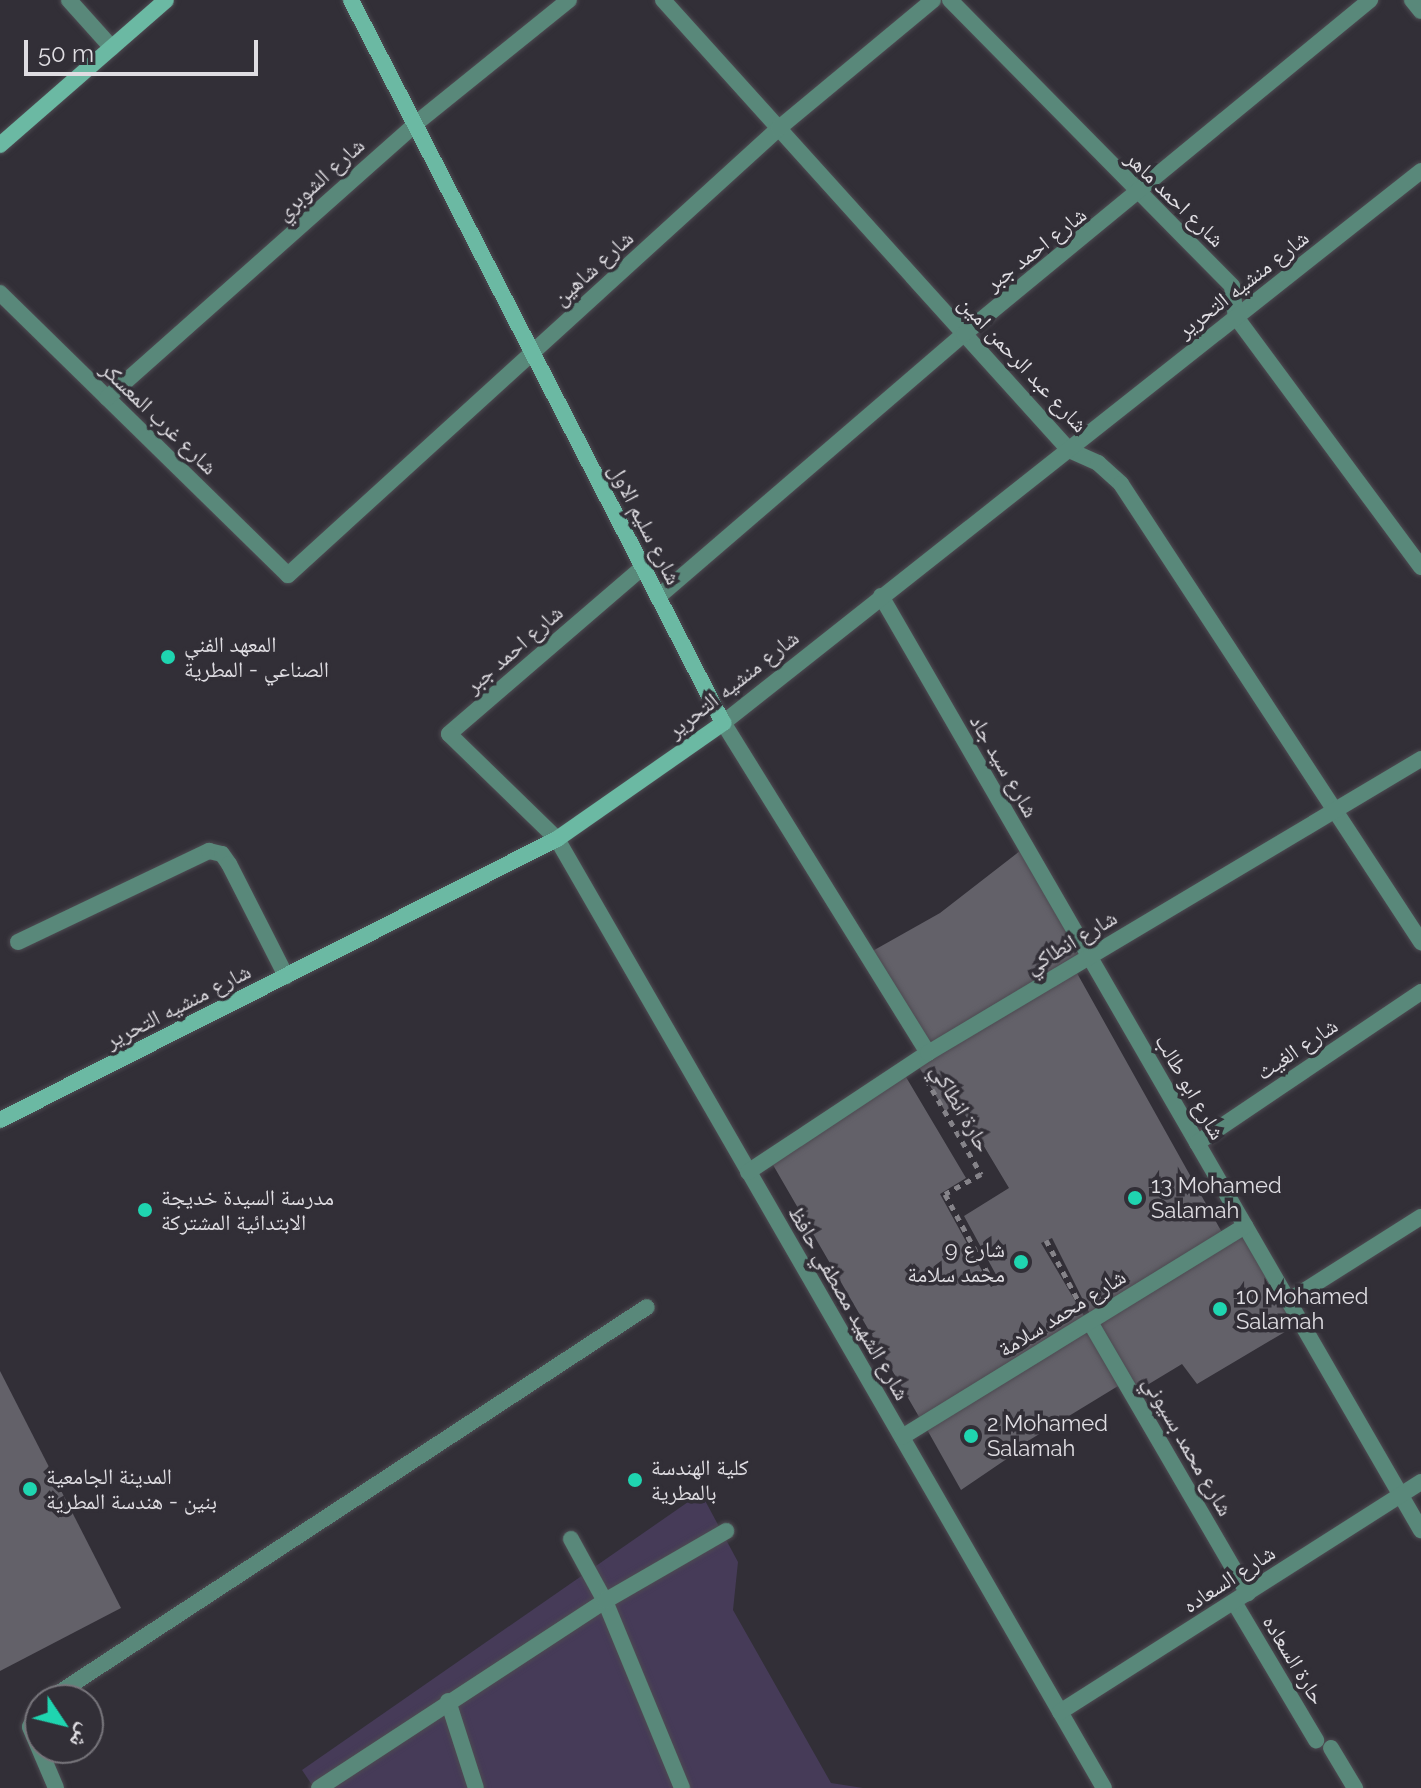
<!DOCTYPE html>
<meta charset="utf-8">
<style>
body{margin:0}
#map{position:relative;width:1421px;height:1788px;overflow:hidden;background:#322f37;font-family:Raleway,"Noto Naskh Arabic",sans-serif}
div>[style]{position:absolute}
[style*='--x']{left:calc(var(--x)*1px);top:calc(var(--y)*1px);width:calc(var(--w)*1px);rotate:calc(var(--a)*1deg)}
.green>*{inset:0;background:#463b58}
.building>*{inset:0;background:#636169}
.path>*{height:5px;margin-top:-2.5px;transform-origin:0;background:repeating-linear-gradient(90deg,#858389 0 6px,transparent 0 12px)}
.roads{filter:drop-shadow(0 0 2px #4e4b52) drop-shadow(0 0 2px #4e4b52)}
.lane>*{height:16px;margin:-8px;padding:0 8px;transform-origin:8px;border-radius:8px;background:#59887a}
.street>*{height:16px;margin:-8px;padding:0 8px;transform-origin:8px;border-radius:8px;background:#59887a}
.secondary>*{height:16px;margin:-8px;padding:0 8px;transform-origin:8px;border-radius:8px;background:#6bb9a3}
.dots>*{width:22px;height:22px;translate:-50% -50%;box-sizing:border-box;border:4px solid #322f37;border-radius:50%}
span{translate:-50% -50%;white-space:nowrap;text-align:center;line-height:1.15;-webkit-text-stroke:7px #322f37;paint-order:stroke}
.street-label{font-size:22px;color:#dfdde2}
.poi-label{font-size:22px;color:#dfdde2}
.left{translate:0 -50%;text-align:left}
.right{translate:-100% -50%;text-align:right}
.north{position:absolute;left:24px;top:1684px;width:80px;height:80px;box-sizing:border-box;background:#322f37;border:2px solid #77757b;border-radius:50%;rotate:125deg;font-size:22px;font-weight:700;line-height:32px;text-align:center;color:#dfdde2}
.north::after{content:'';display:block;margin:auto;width:28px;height:36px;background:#1fd5b0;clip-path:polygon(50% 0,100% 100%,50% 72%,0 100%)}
.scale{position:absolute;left:24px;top:40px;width:234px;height:36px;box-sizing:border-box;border:4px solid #dfdde2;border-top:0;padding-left:10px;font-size:24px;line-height:28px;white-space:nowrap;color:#dfdde2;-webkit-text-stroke:6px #322f37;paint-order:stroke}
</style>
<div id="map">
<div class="green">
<div style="clip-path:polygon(701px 1493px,738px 1562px,733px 1610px,831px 1783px,863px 1788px,314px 1788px,302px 1770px)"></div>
</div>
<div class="building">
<div style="clip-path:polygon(1025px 847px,1089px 957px,1073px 966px,1224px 1236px,1092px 1318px,1052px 1238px,1041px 1243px,1087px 1321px,922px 1422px,769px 1158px,903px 1072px,966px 1178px,940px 1194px,991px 1287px,1000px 1282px,964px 1216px,1009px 1188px,958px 1103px,945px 1111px,916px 1062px,928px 1054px,869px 953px,940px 913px)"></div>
<div style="clip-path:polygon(1242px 1231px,1295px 1326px,1197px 1384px,1182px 1364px,1134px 1393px,1093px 1323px)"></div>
<div style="clip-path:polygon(1089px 1327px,1123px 1383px,1018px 1447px,1020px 1450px,961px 1490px,925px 1426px)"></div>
<div style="clip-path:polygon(0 1371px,121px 1608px,0 1671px)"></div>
</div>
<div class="path">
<div style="--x:926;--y:1079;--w:110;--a:59.9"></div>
<div style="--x:981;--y:1174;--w:41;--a:150.9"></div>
<div style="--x:945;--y:1194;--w:99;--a:61.6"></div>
<div style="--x:1046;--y:1240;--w:72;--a:62"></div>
</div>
<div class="roads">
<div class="lane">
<div style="--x:18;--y:942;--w:212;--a:-25.5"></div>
<div style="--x:209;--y:851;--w:13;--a:13"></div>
<div style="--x:222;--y:854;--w:12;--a:55"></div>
<div style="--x:229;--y:864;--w:126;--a:63"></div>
<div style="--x:571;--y:1539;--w:71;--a:61.3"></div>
<div style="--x:605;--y:1601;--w:202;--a:67.6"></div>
<div style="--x:48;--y:1700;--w:716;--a:-33.27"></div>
<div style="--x:448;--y:1701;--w:91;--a:72.2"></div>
<div style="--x:40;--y:1707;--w:22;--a:117"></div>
<div style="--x:30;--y:1727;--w:66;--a:66.9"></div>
<div style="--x:319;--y:1788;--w:342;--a:-33.2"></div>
<div style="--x:605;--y:1601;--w:140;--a:-30"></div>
</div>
<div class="street">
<div style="--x:69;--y:0;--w:64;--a:48.1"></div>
<div style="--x:663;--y:0;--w:606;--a:47.94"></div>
<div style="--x:1069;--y:450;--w:32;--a:24"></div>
<div style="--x:1098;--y:463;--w:31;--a:42"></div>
<div style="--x:1121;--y:484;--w:548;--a:56.77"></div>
<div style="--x:950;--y:0;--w:402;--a:45.4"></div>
<div style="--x:1232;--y:286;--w:31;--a:83"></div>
<div style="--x:1236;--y:317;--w:311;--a:53.5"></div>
<div style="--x:1412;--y:0;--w:14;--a:51"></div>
<div style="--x:0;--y:293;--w:403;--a:44.4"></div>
<div style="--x:288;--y:575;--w:664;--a:-42.31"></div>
<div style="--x:779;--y:128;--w:200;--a:-39.7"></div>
<div style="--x:107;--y:398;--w:411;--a:-41.6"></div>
<div style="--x:414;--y:125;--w:199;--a:-38.9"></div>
<div style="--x:643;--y:567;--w:256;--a:139.3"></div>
<div style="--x:449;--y:734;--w:151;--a:44.2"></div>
<div style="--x:557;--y:839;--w:1095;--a:60.04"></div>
<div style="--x:881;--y:596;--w:1079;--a:59.97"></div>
<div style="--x:658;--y:597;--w:403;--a:-40.7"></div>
<div style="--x:964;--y:334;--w:526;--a:-39.44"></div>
<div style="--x:928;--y:1053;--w:388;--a:-121.8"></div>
<div style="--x:723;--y:723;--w:890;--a:-38.34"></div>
<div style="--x:1197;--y:1143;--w:270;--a:-34"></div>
<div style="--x:748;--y:1172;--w:216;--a:-33.5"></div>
<div style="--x:928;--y:1053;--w:574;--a:-30.81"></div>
<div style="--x:1288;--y:1301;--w:157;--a:-32.3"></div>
<div style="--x:1090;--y:1322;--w:314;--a:59.8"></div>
<div style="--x:902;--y:1437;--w:403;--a:-31.6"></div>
<div style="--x:1234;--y:1602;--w:161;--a:59.3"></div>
<div style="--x:1060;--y:1712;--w:428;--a:-32.5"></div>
<div style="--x:1331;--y:1748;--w:47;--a:59"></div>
</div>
<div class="secondary">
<div style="--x:0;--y:145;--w:220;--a:-41.1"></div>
<div style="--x:0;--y:1120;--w:624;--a:-26.77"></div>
<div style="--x:557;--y:839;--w:203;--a:-34.9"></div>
<div style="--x:723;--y:723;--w:813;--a:-117.23"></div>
</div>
</div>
<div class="dots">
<div style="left:168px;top:657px;background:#1fd5b0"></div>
<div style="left:1135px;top:1198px;background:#1fd5b0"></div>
<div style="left:145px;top:1210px;background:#1fd5b0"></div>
<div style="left:1021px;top:1262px;background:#1fd5b0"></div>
<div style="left:1220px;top:1309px;background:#1fd5b0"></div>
<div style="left:971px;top:1436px;background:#1fd5b0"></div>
<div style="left:635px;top:1480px;background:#1fd5b0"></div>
<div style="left:30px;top:1489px;background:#1fd5b0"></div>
</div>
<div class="street-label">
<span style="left:320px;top:179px;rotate:-42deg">شارع الشوبري</span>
<span style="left:1175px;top:199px;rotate:44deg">شارع احمد ماهر</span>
<span style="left:1036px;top:249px;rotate:-38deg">شارع احمد جبر</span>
<span style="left:593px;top:268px;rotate:-42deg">شارع شاهين</span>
<span style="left:1243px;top:284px;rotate:-38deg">شارع منشيه التحرير</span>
<span style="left:1023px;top:364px;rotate:47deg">شارع عبد الرحمن امين</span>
<span style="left:159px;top:418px;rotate:44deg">شارع غرب المعسكر</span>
<span style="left:645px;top:524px;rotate:63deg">شارع سليم الاول</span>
<span style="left:514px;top:649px;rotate:-41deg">شارع احمد جبر</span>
<span style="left:733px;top:684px;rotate:-38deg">شارع منشيه التحرير</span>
<span style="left:1004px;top:766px;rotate:60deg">شارع سيد جاد</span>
<span style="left:1071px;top:942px;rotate:-31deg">شارع انطاكي</span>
<span style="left:178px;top:1006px;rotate:-27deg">شارع منشيه التحرير</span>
<span style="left:1297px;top:1049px;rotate:-34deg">شارع الغيث</span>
<span style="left:1190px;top:1087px;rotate:60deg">شارع ابو طالب</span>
<span style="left:961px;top:1108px;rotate:60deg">حارة انطاكي</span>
<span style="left:849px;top:1303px;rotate:60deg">شارع الشهيد مصطفي حافظ</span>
<span style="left:1062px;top:1313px;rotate:-32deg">شارع محمد سلامة</span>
<span style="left:1188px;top:1446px;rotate:60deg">شارع محمد بسيوني</span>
<span style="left:1229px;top:1579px;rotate:-33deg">شارع السعاده</span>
<span style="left:1294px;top:1660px;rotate:59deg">حارة السعاده</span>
</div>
<div class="poi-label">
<span class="left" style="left:184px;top:657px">المعهد الفني<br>الصناعي - المطرية</span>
<span class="left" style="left:1151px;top:1198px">13 Mohamed<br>Salamah</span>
<span class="left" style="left:161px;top:1210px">مدرسة السيدة خديجة<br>الابتدائية المشتركة</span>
<span class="right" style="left:1005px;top:1262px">9 شارع<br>محمد سلامة</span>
<span class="left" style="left:1236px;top:1309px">10 Mohamed<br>Salamah</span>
<span class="left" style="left:987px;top:1436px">2 Mohamed<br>Salamah</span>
<span class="left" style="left:651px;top:1480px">كلية الهندسة<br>بالمطرية</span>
<span class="left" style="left:46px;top:1489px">المدينة الجامعية<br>بنين - هندسة المطرية</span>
</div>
<div class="north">ش</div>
<div class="scale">50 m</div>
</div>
